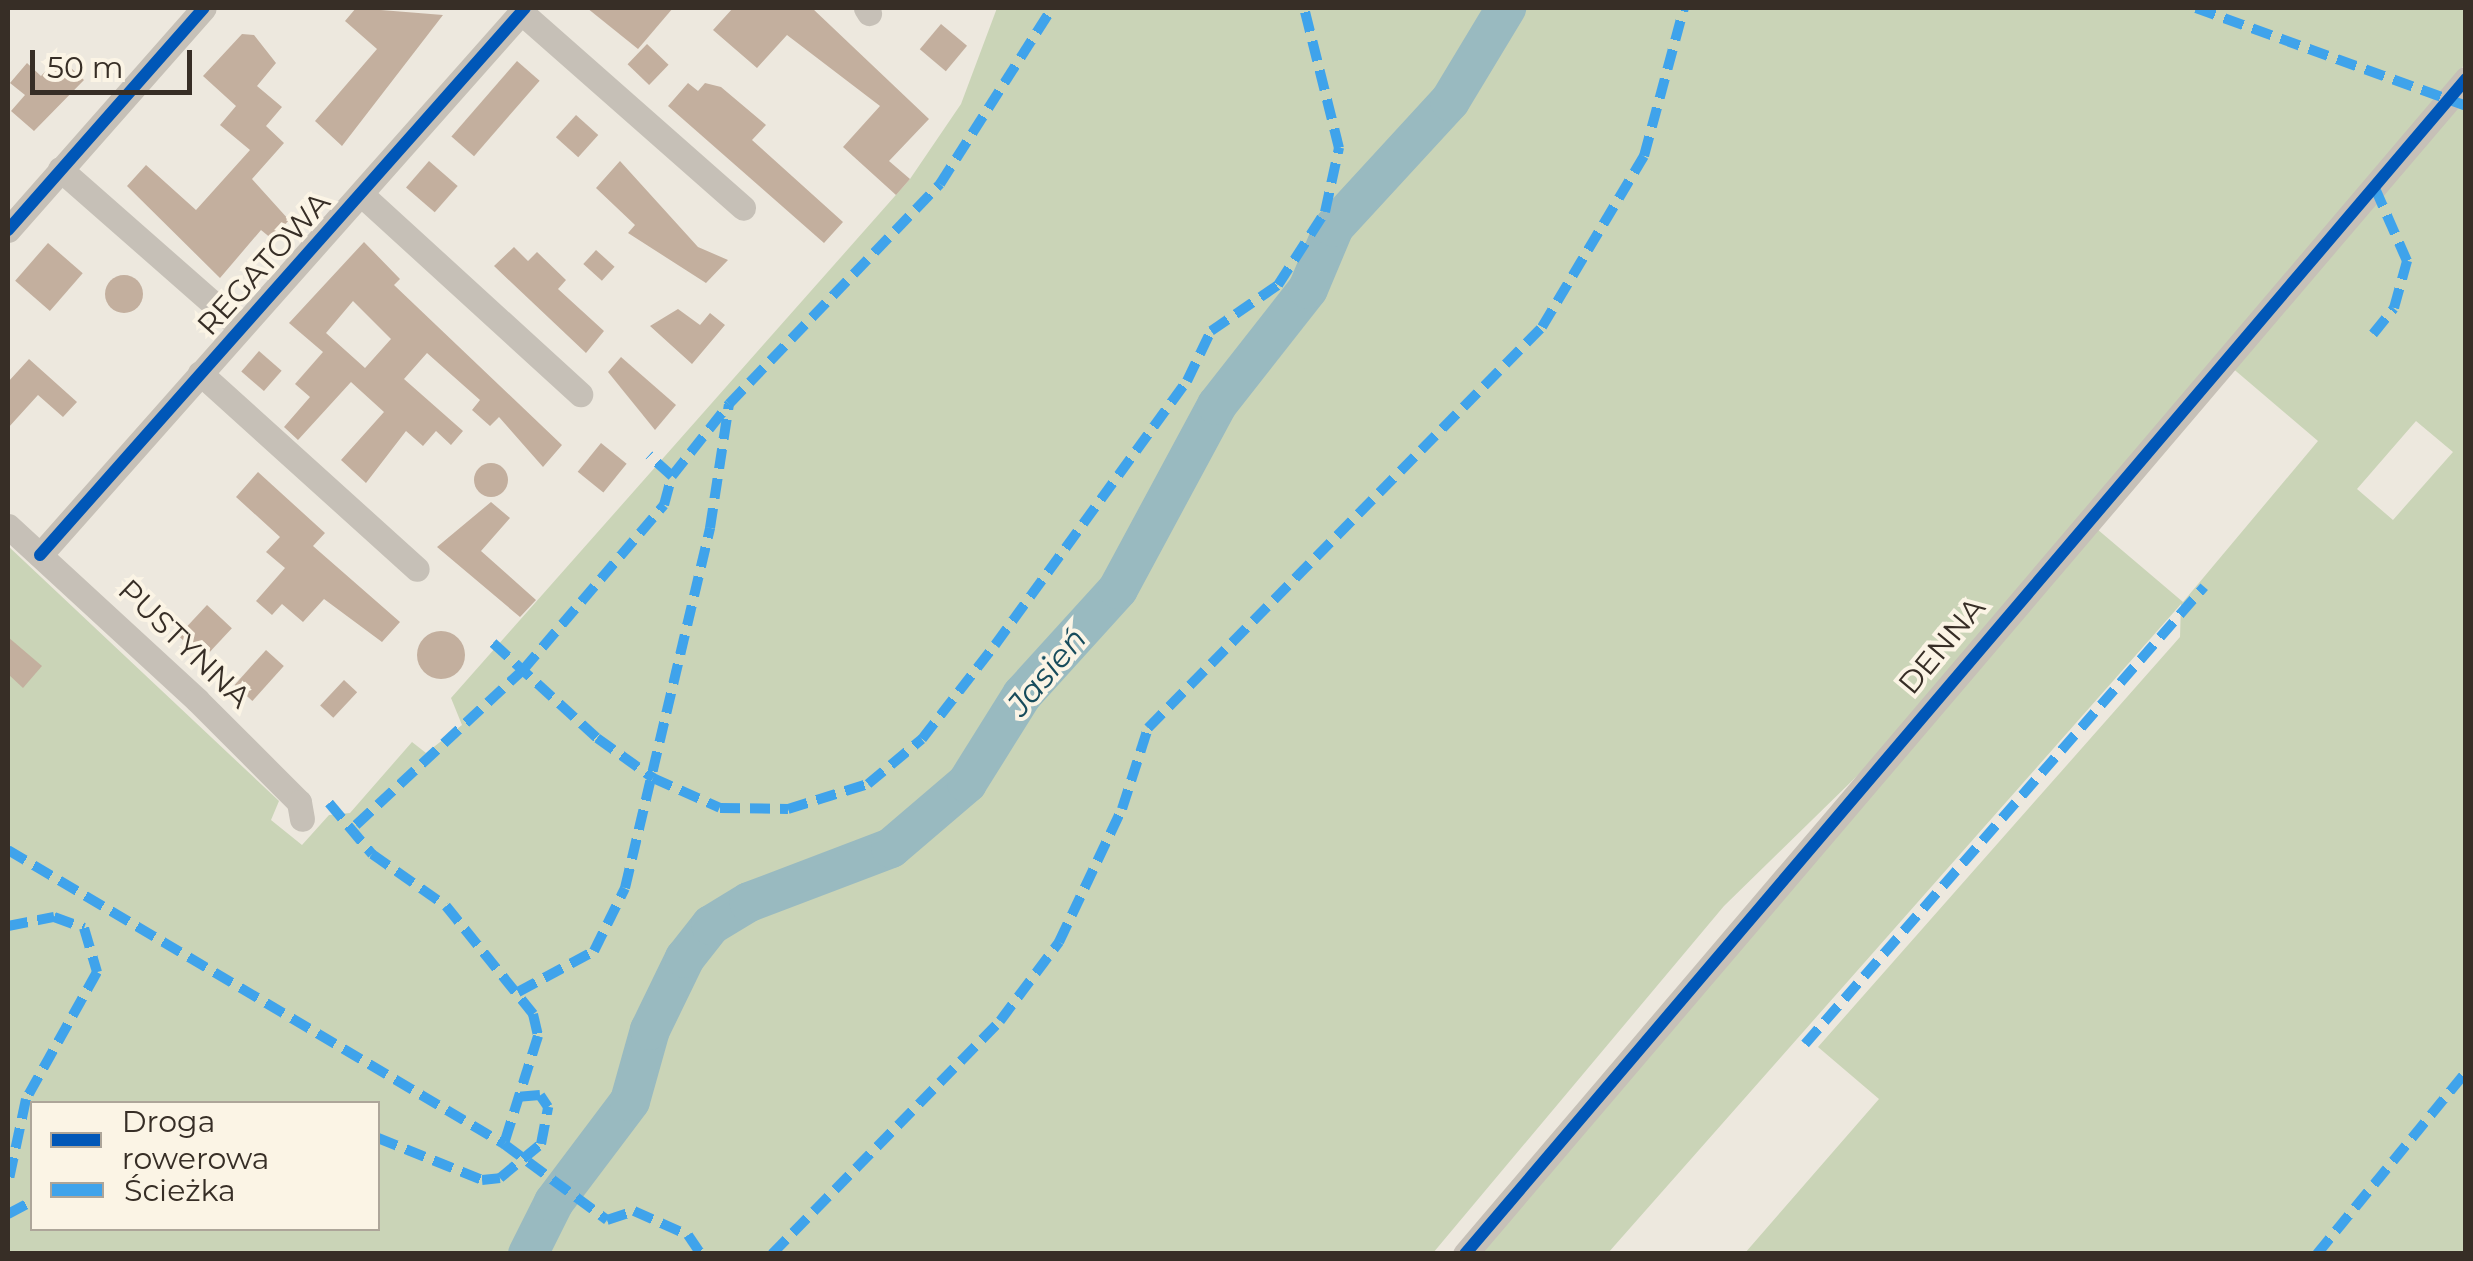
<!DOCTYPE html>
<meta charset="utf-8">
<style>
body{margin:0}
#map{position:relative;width:2473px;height:1261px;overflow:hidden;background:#ede8de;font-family:Montserrat,sans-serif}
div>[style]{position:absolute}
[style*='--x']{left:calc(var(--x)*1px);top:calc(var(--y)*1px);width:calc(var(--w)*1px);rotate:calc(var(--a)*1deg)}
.green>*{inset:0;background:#cad4b7}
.river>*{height:40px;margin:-20px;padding:0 20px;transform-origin:20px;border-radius:20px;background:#99bac0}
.building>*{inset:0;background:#c3af9e;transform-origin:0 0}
.round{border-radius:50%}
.street>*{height:25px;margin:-12.5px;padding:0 12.5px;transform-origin:12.5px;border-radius:12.5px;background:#c6c0b7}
.quiet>*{height:10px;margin-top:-5px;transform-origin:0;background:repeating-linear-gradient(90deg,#3fa3eb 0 20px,transparent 0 30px)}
.cycleway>*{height:12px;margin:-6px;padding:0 6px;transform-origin:6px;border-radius:6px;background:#0057b8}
span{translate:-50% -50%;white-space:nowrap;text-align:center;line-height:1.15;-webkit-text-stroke:8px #fbf4e5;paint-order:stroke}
.street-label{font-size:30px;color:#372e26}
.water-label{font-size:32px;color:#184c5c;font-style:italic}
.frame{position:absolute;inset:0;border:10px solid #372e26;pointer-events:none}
.legend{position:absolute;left:30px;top:1101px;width:350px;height:130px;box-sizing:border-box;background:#fbf4e5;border:2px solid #ada599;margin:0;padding:12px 18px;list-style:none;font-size:30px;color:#372e26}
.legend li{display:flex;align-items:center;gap:20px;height:50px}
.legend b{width:50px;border:2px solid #ada599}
.scale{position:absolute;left:30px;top:50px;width:162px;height:45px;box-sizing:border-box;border:5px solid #372e26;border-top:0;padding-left:12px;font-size:30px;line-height:35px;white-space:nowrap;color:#372e26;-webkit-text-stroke:8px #fbf4e5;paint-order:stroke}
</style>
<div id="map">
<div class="green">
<div style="clip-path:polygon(evenodd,997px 8px,2465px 8px,2465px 64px,1901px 733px,1724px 906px,1433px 1253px,8px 1253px,8px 546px,279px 801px,271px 820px,302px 845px,329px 815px,350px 813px,412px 742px,426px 753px,462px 725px,451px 698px,910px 179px,961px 104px,997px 8px,32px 1104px,378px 1104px,378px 1228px,32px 1228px,32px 1104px)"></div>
<div style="clip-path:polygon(evenodd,2465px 93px,2465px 1253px,1745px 1253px,1879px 1099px,1818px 1047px,2180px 637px,2181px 604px,1608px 1253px,1478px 1254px,2097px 529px,2183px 602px,2318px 441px,2230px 366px,2465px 93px,2416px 421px,2453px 452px,2393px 520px,2357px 489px,2416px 421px)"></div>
</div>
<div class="river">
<div style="--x:528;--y:1254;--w:58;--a:-63.4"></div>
<div style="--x:554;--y:1202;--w:126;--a:-53"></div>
<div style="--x:630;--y:1101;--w:74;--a:-74.3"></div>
<div style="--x:650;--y:1030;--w:80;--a:-64.1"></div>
<div style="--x:685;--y:958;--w:42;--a:-51.8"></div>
<div style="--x:711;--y:925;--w:44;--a:-31.2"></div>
<div style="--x:749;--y:902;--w:152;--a:-20.8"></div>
<div style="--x:891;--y:848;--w:100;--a:-40.5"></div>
<div style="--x:967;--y:783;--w:104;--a:-58"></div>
<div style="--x:1022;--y:695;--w:143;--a:-47.8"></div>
<div style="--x:1118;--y:589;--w:209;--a:-61.7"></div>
<div style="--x:1217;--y:405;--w:147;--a:-51.9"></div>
<div style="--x:1308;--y:289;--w:67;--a:-67.2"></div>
<div style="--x:1334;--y:227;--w:171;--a:-47.4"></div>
<div style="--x:1450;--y:101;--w:109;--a:-58.9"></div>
</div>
<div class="building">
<div style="clip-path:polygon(356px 8px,443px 15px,342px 146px,315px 121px,377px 49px,345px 21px)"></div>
<div style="clip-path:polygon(587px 8px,673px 8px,638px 49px)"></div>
<div style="clip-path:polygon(733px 8px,812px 8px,929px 119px,889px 161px,910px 179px,896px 195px,843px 147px,880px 106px,787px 35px,757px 68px,713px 30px)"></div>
<div style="left:941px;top:24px;width:34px;height:33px;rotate:40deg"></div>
<div style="clip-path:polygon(242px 34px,254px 35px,276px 63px,257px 86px,282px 107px,266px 126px,284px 143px,252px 179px,289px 220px,272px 239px,261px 230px,220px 278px,127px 186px,146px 165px,196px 210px,250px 150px,220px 125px,236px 106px,203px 76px)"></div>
<div style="left:647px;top:44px;width:30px;height:28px;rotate:44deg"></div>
<div style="clip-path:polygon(59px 57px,84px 80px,34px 131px,11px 111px,25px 95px,10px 83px,27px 63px,41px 76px)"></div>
<div style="left:517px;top:61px;width:30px;height:100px;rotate:41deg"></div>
<div style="clip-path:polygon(688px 83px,698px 91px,705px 83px,721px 87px,766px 125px,752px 140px,843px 222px,824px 243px,668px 106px)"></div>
<div style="left:576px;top:115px;width:30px;height:30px;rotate:42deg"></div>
<div style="left:429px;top:161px;width:38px;height:35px;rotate:41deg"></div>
<div style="clip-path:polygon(620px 161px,698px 247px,728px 260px,706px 283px,628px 233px,635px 225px,596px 188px)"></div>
<div style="clip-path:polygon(evenodd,364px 242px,400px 279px,394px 285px,562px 445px,543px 467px,499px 417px,490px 426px,472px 410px,480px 400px,427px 353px,404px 379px,463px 431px,451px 445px,436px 431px,423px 446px,406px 431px,366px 483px,341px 460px,384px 412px,351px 382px,298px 440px,284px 427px,310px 397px,295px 384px,323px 352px,289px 323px,364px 242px,353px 301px,391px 339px,365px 368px,326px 333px,353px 301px)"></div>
<div style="left:48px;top:243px;width:46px;height:50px;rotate:41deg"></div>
<div style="clip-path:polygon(514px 247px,528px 261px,537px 252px,566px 280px,558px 289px,604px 331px,586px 353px,494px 266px)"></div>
<div style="left:596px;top:250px;width:25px;height:19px;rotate:42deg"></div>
<div class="round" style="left:105px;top:275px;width:38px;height:38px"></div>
<div style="clip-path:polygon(678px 309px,700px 325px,710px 313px,725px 325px,692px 364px,650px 326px)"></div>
<div style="left:259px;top:351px;width:30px;height:27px;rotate:41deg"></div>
<div style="clip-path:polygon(621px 357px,676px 405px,655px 430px,608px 372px)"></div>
<div style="clip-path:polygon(29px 359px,77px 402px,63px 417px,38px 395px,8px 428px,8px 382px)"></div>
<div style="left:601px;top:443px;width:33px;height:37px;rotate:39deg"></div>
<div class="round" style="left:474px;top:463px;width:34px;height:34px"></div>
<div style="clip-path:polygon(258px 472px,325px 533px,313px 546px,400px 622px,382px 642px,324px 599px,303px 622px,282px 604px,272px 615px,256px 601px,285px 568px,266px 552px,280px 537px,236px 497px)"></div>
<div style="clip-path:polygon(491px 502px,510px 518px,481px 551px,536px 600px,520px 617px,437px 547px)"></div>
<div style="left:207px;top:605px;width:34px;height:42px;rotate:43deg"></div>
<div class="round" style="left:417px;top:631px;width:48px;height:48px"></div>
<div style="clip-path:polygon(8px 637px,42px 666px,23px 688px,8px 674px)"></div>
<div style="left:266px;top:650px;width:24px;height:47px;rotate:42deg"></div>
<div style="left:344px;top:680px;width:18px;height:35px;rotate:43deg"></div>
</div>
<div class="street">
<div style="--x:866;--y:8;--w:6;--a:59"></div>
<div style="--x:521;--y:12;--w:296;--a:41.4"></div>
<div style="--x:60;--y:169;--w:240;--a:41.3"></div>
<div style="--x:361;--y:194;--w:297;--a:42.4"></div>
<div style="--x:8;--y:230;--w:296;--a:-48.6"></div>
<div style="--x:200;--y:373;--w:292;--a:42.1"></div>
<div style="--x:8;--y:526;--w:257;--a:42.6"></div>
<div style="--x:197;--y:700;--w:144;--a:45"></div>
<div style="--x:299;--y:802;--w:17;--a:80"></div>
<div style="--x:40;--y:555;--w:731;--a:-48.44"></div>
<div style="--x:1465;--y:1254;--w:1544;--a:-49.57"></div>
</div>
<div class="quiet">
<div style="--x:2196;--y:8;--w:287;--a:19.9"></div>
<div style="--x:2373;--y:334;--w:33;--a:-51"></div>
<div style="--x:2394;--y:308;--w:49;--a:-74.5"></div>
<div style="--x:2407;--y:261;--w:82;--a:-113.7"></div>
<div style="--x:672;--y:476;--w:92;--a:-51.6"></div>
<div style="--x:493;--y:643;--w:141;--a:42.4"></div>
<div style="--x:597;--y:738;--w:69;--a:35.5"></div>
<div style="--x:653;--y:778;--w:73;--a:24.1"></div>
<div style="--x:720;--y:808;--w:68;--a:0.8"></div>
<div style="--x:788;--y:809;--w:84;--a:-17.4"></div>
<div style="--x:868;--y:784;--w:70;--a:-39.8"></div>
<div style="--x:922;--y:739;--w:119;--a:-52.2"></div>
<div style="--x:995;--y:645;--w:326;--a:-54"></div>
<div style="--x:1187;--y:381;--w:55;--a:-64.4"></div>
<div style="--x:1211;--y:331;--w:81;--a:-34.5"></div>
<div style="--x:1278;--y:285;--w:87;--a:-57.2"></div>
<div style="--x:1325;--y:212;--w:66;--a:-77.7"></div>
<div style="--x:1339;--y:148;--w:144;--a:-104"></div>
<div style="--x:329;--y:803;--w:67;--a:49.9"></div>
<div style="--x:372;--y:854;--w:90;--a:35.1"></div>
<div style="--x:446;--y:906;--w:139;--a:51.1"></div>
<div style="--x:533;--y:1014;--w:23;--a:77"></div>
<div style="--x:538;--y:1036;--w:113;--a:107.5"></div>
<div style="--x:356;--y:825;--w:228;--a:-42.9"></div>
<div style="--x:523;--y:670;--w:217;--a:-49.5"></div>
<div style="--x:664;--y:505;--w:30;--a:-75"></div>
<div style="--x:672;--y:476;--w:31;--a:-138"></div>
<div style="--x:8;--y:850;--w:577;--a:30.66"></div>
<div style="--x:504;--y:1144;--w:128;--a:36.4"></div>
<div style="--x:607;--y:1220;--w:28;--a:-18"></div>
<div style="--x:634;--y:1211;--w:59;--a:24"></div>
<div style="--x:688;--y:1235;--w:23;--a:56"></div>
<div style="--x:8;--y:926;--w:47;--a:-11.1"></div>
<div style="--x:54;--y:917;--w:32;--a:20"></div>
<div style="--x:84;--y:928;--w:46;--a:73.5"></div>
<div style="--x:97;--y:972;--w:145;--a:119.2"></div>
<div style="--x:26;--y:1099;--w:87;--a:102"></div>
<div style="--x:518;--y:992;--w:86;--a:-28.3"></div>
<div style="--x:594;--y:951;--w:70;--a:-63.8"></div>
<div style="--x:625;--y:888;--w:370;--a:-76.7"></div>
<div style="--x:710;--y:528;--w:125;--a:-81.3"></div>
<div style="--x:729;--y:404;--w:305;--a:-46.2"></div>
<div style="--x:940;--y:184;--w:209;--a:-57.5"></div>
<div style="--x:1805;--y:1044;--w:607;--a:-48.88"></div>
<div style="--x:378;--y:1138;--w:112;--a:22"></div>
<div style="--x:482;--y:1180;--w:18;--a:-6"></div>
<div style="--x:500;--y:1178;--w:53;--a:-39.7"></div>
<div style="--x:541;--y:1144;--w:38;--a:-79"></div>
<div style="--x:548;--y:1107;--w:14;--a:-124"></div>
<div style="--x:540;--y:1095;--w:24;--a:175"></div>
<div style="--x:8;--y:1214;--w:27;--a:-28"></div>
<div style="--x:772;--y:1254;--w:326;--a:-45.6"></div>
<div style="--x:1000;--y:1021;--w:99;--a:-53.2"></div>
<div style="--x:1059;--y:942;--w:147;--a:-64.7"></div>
<div style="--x:1122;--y:809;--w:85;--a:-72.2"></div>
<div style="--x:1148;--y:728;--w:562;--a:-45.5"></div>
<div style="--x:1542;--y:327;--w:199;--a:-59.2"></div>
<div style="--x:1644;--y:156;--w:153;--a:-74.9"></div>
<div style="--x:2317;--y:1254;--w:235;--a:-50.7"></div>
</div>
<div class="cycleway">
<div style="--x:8;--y:230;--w:296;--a:-48.6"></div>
<div style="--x:40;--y:555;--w:731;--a:-48.44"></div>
<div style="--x:1465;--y:1254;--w:1544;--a:-49.57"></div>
</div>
<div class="street-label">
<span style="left:264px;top:264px;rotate:-48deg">REGATOWA</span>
<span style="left:184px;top:644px;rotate:44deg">PUSTYNNA</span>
<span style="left:1942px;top:646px;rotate:-50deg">DENNA</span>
</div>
<div class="water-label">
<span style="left:1047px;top:672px;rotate:-50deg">Jasień</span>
</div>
<div class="frame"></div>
<ul class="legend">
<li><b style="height:12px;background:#0057b8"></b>Droga rowerowa</li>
<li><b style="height:12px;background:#3fa3eb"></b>Ścieżka</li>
</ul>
<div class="scale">50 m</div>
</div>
